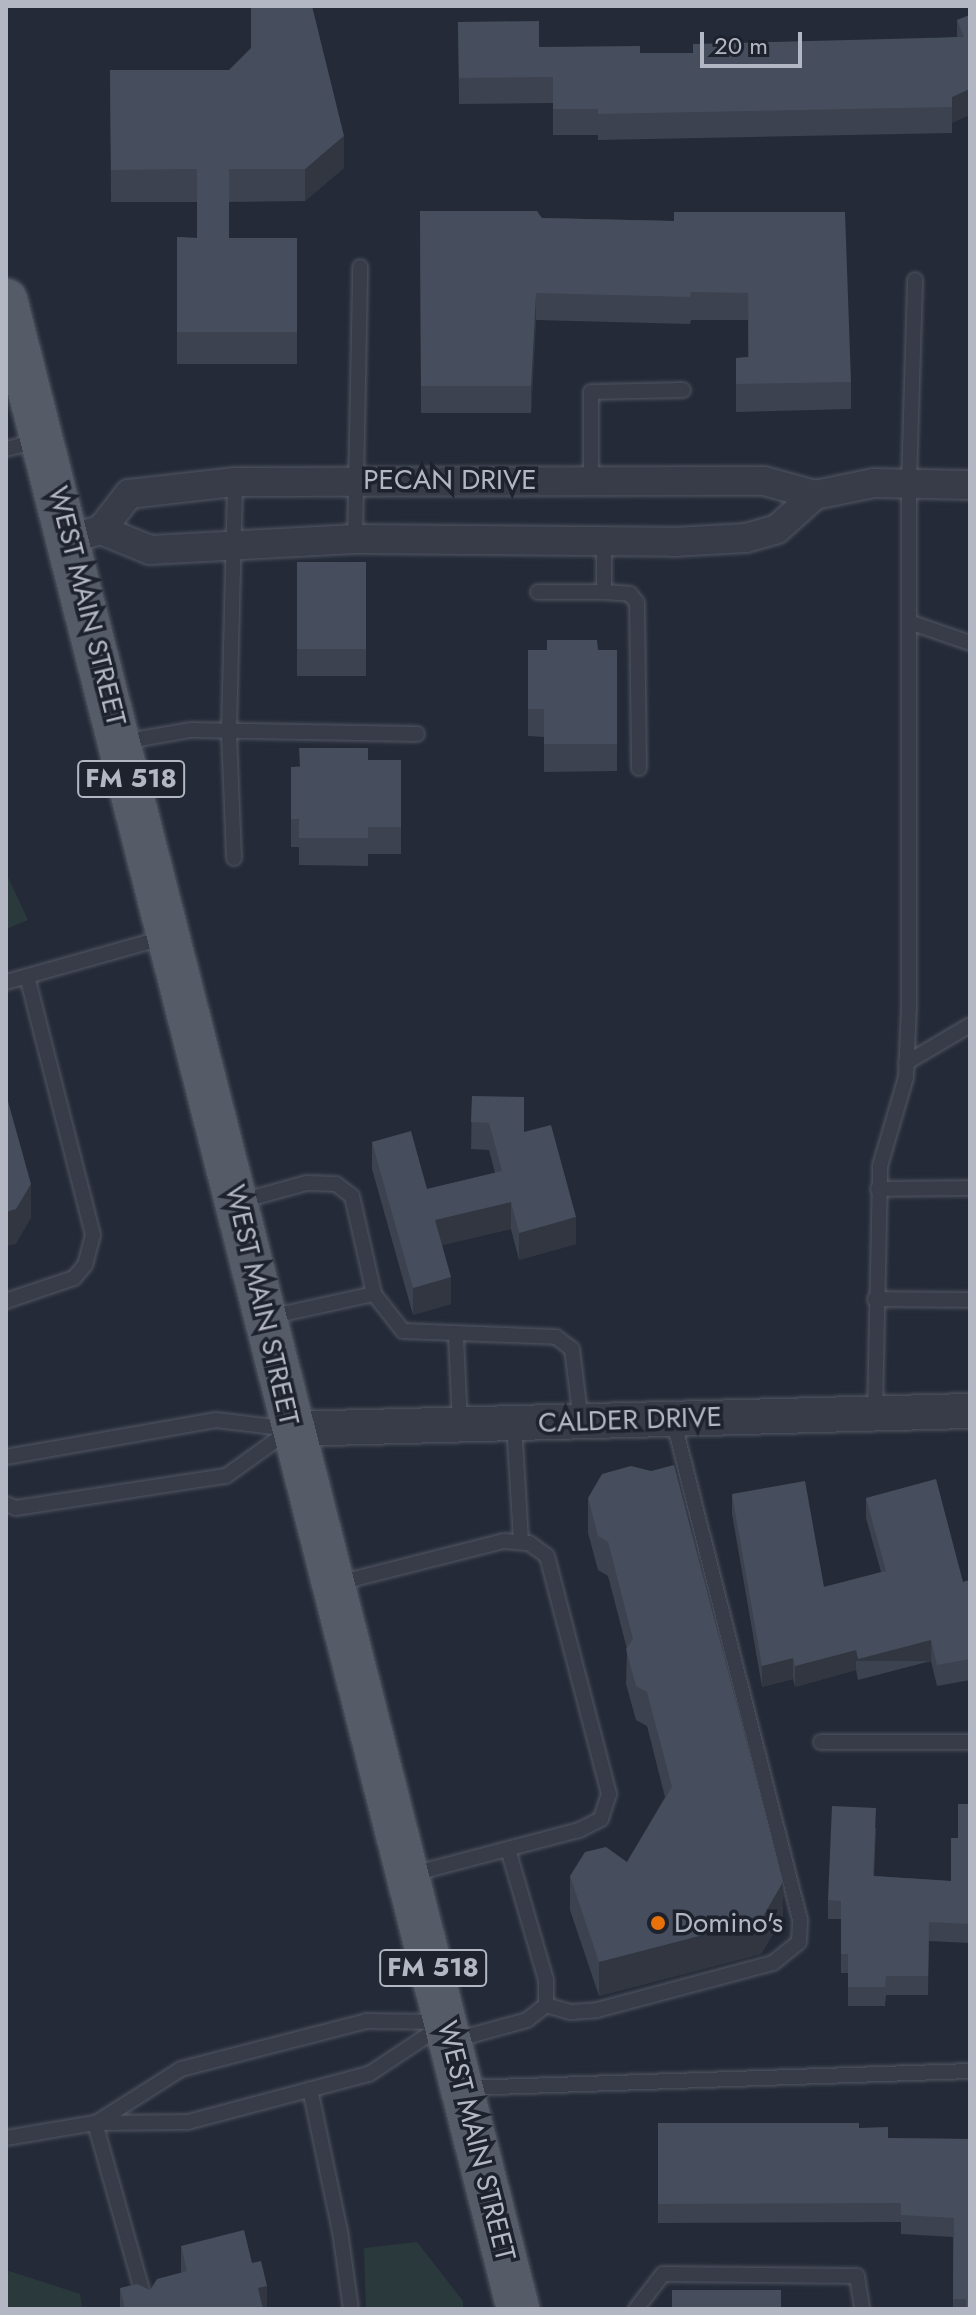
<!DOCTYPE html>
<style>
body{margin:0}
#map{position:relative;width:976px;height:2315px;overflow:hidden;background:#242a37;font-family:Jost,sans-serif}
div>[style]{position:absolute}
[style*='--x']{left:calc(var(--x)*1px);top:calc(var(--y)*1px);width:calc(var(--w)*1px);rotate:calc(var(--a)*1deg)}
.green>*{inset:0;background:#2a3a3c}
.roads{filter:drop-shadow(0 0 2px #535763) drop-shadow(0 0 2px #535763)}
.service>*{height:14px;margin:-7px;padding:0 7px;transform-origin:7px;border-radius:7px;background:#383c48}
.minor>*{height:28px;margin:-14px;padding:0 14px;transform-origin:14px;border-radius:14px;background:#383c48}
.tertiary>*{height:34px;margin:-17px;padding:0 17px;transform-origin:17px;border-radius:17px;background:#383c48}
.primary>*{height:42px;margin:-21px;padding:0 21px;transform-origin:21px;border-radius:21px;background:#565b68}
.wall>*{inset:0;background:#3c424f;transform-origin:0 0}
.shaded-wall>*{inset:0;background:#313640;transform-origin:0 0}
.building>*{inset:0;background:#464d5c;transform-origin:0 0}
.dots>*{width:22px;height:22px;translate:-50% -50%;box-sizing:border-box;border:4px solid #1d222d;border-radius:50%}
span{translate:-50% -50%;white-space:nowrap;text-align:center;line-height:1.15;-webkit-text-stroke:7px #1d222d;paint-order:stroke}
.shield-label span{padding:2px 6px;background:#1d222d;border:2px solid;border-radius:6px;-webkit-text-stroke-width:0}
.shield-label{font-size:26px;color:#b3b7c4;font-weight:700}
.street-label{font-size:28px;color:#b3b7c4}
.poi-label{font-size:28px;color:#b3b7c4}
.left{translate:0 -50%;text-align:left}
.frame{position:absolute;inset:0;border:8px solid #b3b7c4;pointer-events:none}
.scale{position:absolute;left:700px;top:32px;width:102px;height:36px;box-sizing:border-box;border:4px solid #b3b7c4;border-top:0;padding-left:10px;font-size:24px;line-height:28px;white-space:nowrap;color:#b3b7c4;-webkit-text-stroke:6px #1d222d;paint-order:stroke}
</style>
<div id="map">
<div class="green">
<div style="clip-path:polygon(6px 873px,28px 920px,6px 929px)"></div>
<div style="clip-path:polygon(417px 2242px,463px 2301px,463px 2309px,366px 2309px,364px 2248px)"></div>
<div style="clip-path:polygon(6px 2270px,80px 2294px,82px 2309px,6px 2309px)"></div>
</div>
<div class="roads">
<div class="service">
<div style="--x:6;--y:449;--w:34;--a:-14"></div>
<div style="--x:591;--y:481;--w:89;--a:-90"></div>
<div style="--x:591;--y:392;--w:92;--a:-1.2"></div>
<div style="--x:355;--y:539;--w:272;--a:-88.9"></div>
<div style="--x:538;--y:592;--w:66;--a:0"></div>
<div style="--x:604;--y:592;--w:51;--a:-90"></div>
<div style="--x:604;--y:592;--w:26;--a:4"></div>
<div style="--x:630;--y:594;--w:11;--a:52"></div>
<div style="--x:637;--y:603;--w:165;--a:89.3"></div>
<div style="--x:909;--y:622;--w:65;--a:19"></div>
<div style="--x:122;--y:742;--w:70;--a:-9.9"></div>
<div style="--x:191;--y:730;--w:226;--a:1"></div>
<div style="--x:234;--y:858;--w:127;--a:-92.3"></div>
<div style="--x:229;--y:731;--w:249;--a:-88.6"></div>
<div style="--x:6;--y:982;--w:163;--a:-15.7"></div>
<div style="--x:906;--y:1063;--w:74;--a:-30.7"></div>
<div style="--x:878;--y:1189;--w:92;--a:-0.6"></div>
<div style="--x:241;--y:1201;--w:68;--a:-15.3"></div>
<div style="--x:307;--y:1183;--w:29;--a:2"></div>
<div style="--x:336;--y:1184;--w:20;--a:37"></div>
<div style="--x:352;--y:1196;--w:100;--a:77.3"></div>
<div style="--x:374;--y:1294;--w:47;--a:51.9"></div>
<div style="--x:403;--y:1331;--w:153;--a:2.2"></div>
<div style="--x:556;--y:1337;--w:20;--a:37"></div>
<div style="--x:572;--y:1349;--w:73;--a:82.9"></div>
<div style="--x:875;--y:1299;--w:95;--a:0.6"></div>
<div style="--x:6;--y:1301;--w:72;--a:-18.7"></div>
<div style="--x:74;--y:1278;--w:17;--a:-50"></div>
<div style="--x:85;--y:1265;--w:31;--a:-75"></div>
<div style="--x:93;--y:1235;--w:266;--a:-104.3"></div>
<div style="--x:269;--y:1317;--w:107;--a:-12.4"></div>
<div style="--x:456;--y:1336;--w:88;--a:87.4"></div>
<div style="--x:875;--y:1413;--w:247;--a:-88.8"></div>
<div style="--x:880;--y:1166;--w:93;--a:-73.7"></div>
<div style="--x:906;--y:1077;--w:71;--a:-87.6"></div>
<div style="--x:909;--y:1006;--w:522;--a:-90"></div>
<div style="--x:909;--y:484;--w:204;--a:-88.3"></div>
<div style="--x:514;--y:1423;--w:119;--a:86.6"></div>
<div style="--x:6;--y:1457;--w:213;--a:-10"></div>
<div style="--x:216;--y:1420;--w:75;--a:6.9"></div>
<div style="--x:6;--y:1504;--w:11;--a:22"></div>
<div style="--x:16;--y:1508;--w:212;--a:-8.7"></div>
<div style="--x:226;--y:1476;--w:79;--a:-35.7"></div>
<div style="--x:338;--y:1583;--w:171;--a:-14.2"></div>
<div style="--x:504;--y:1541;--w:25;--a:5"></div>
<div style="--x:529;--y:1543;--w:22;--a:36"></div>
<div style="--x:547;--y:1556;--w:246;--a:75.4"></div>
<div style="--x:609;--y:1794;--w:26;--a:108"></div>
<div style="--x:601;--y:1819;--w:25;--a:153"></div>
<div style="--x:579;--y:1830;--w:176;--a:165.2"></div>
<div style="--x:821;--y:1742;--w:149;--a:0"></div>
<div style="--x:546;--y:2005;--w:26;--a:16"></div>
<div style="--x:571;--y:2012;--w:26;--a:-4"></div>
<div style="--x:597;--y:2010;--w:182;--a:-15"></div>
<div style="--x:773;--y:1963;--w:33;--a:-39"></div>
<div style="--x:799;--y:1942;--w:22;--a:-87"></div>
<div style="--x:800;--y:1920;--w:517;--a:-104.22"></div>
<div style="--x:451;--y:2041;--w:79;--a:-15.4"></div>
<div style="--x:527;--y:2020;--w:24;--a:-38"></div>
<div style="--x:546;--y:2005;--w:25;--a:-90"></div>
<div style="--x:546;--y:1980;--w:136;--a:-106.2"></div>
<div style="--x:464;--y:2088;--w:506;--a:-1.92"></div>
<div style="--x:310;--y:2089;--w:145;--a:78.1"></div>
<div style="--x:340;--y:2231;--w:79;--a:82"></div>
<div style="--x:95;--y:2123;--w:188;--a:74.3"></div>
<div style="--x:96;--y:2123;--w:101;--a:-32.4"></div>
<div style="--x:181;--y:2069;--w:191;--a:-14.5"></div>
<div style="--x:366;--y:2021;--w:75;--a:0.8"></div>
<div style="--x:6;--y:2138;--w:90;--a:-9.6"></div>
<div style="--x:95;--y:2123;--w:93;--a:-0.6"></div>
<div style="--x:188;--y:2122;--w:187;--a:-14.9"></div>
<div style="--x:369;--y:2074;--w:85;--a:-33.5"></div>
<div style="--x:636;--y:2309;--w:44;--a:-52.4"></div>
<div style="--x:663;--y:2274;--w:194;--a:0.6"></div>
<div style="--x:857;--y:2276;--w:33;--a:81"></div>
</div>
<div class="minor">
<div style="--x:101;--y:530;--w:46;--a:-52.1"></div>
<div style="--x:129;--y:494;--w:107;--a:-6.5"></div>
<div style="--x:235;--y:482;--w:529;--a:-0.11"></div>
<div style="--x:764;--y:481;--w:53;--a:15.4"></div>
<div style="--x:815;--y:495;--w:60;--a:-11.5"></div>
<div style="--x:874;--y:483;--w:96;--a:1.2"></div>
<div style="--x:83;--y:535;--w:19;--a:-16"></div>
<div style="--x:101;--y:530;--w:53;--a:22.2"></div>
<div style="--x:150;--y:550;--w:205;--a:-3.1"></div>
<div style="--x:355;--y:539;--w:319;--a:0.5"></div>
<div style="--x:674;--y:542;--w:72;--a:-3.2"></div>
<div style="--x:746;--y:538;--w:32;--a:-16"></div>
<div style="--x:777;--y:529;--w:51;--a:-41.8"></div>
</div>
<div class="tertiary">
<div style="--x:290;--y:1429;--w:680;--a:-1.52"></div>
</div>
<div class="primary">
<div style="--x:6;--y:300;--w:2073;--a:75.7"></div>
</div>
</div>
<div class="wall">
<div style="clip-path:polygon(970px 15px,952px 123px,952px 133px,598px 140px,598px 135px,553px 135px,553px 103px,459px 104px,458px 22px,539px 47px,640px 53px,693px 53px,957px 37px,957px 20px)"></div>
<div style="clip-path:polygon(110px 70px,344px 168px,305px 201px,229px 202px,229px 238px,297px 238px,297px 364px,177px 364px,177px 237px,197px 238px,197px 202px,111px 202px)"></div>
<div style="clip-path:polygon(420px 211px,542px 218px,674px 221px,851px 382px,851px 409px,736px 412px,736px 358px,748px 357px,748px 320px,691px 320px,690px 324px,536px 320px,531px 413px,421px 413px)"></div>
<div style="left:366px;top:562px;width:114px;height:69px;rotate:90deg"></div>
<div style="clip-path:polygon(528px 650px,617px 650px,617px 771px,544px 772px,544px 737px,528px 736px)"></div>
<div style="clip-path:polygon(368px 760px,401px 760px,401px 854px,368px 854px,368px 866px,299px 865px,299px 847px,291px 847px,291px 767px)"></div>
<div style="clip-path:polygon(472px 1096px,524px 1131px,576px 1244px,519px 1260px,511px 1229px,442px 1245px,451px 1304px,413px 1315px,372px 1169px,372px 1142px,427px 1189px,495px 1173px,489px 1150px,471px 1149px)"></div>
<div style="clip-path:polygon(732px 1494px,824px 1587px,881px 1572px,866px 1518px,866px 1498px,963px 1582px,970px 1580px,970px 1680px,937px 1686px,931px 1661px,858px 1680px,856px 1670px,795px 1687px,793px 1679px,762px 1687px,732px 1514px)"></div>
<div style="clip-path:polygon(588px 1498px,783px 1917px,761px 1954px,599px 1996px,570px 1910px,570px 1876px,627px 1862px,665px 1797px,647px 1726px,636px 1720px,626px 1684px,627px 1649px,608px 1576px,598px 1570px,588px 1533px)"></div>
<div style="clip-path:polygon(970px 1804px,970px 1943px,929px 1941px,928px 1995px,886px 1995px,885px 2006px,848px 2006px,848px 1973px,841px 1973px,841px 1919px,828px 1919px,828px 1900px,876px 1827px,874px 1876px,951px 1881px,958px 1838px)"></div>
<div style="clip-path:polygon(658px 2123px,859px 2128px,888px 2138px,970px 2139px,970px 2309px,953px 2309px,953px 2237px,901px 2234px,901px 2222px,658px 2223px)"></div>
<div style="clip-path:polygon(181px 2246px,252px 2263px,267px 2309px,120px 2309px,120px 2288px,150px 2290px,181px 2273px)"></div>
</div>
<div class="shaded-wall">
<div style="clip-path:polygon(970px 89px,970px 115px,952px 123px,952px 97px)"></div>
<div style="clip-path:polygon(344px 136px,344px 168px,305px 201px,305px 169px)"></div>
<div style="clip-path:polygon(536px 293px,536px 320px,531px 413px,531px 386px)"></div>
<div style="clip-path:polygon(31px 1184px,31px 1218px,16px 1244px,6px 1246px,6px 1212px)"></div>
<div style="clip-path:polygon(511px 1202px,511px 1229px,435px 1247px,435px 1220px)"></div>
<div style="clip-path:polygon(576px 1217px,576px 1244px,519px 1260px,519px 1233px)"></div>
<div style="clip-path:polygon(451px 1277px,451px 1304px,413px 1315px,413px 1288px)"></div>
<div style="left:931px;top:1640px;width:21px;height:75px;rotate:90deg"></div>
<div style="clip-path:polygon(856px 1650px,856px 1670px,795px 1687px,795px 1666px)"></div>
<div style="clip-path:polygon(793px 1658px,793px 1679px,762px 1687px,762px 1666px)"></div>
<div style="clip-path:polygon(783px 1882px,783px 1917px,761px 1954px,599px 1996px,599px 1962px)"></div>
<div style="left:267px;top:2286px;width:23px;height:9px;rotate:90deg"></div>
</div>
<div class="building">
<div style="clip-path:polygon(251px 6px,312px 6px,344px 136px,305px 169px,229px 169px,229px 238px,297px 238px,297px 332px,177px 332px,177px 237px,197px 238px,197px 169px,111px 170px,110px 70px,229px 70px,251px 48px)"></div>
<div style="clip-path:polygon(970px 15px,970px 89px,952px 97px,952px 107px,598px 114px,598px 109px,553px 109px,553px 77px,459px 78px,458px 22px,539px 21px,539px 47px,640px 46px,640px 53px,693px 53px,693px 44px,964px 37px,957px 20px)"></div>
<div style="clip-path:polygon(420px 211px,537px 211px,542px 218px,674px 221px,674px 212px,845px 212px,851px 382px,736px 384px,736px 358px,749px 357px,748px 293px,691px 292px,690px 297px,536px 293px,531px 386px,421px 386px)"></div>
<div style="left:366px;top:562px;width:87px;height:69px;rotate:90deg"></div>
<div style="clip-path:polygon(547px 640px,597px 640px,598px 650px,617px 650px,617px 744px,544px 744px,544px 709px,528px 709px,528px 650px,547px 650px)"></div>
<div style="clip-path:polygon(299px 748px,368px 748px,368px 760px,401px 760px,401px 827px,368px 827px,368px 838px,299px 838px,299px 819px,291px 819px,291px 767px,300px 767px)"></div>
<div style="clip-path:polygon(6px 1094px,31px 1184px,16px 1209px,6px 1212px)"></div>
<div style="clip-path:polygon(472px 1096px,524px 1097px,524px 1132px,551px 1125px,576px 1217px,519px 1233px,511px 1202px,435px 1220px,451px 1277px,413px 1288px,372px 1142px,411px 1131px,427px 1189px,502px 1171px,489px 1123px,471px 1122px)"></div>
<div style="clip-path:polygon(674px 1465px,783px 1882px,761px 1920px,599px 1962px,570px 1876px,585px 1852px,606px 1847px,627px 1862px,672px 1787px,647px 1692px,636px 1686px,626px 1649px,633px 1639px,608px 1542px,598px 1536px,588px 1498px,602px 1474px,631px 1466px,651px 1471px)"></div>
<div style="clip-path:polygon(936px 1479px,963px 1582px,970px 1580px,970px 1659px,937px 1665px,931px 1640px,858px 1659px,856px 1650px,795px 1666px,793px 1658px,762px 1666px,732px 1494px,805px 1481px,824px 1587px,886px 1571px,866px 1498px)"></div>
<div style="clip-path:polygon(958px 1804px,970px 1804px,970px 1924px,929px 1922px,928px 1976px,886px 1976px,885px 1987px,848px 1987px,848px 1954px,841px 1954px,841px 1901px,828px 1900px,832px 1806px,876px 1808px,873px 1876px,951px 1881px,951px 1838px,958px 1838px)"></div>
<div style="clip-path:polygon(658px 2123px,859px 2123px,859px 2128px,888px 2127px,888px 2138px,970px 2139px,970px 2309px,966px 2309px,966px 2299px,953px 2299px,954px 2218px,901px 2215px,901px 2203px,658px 2204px)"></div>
<div style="clip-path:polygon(244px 2230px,252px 2263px,261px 2261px,267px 2286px,258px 2288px,263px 2309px,125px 2309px,120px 2288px,137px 2284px,150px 2290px,157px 2279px,187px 2271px,181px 2246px)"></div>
<div style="left:781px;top:2290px;width:19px;height:109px;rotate:90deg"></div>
</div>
<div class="dots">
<div style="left:658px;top:1923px;background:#e8710a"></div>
</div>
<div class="shield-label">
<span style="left:131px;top:779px">FM 518</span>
<span style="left:433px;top:1968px">FM 518</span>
</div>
<div class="street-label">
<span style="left:450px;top:480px">PECAN DRIVE</span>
<span style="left:87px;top:606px;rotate:76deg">WEST MAIN STREET</span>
<span style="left:262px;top:1305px;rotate:77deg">WEST MAIN STREET</span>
<span style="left:630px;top:1420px;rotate:-2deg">CALDER DRIVE</span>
<span style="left:476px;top:2141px;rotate:76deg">WEST MAIN STREET</span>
</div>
<div class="poi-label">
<span class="left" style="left:674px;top:1923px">Domino's</span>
</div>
<div class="frame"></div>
<div class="scale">20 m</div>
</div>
